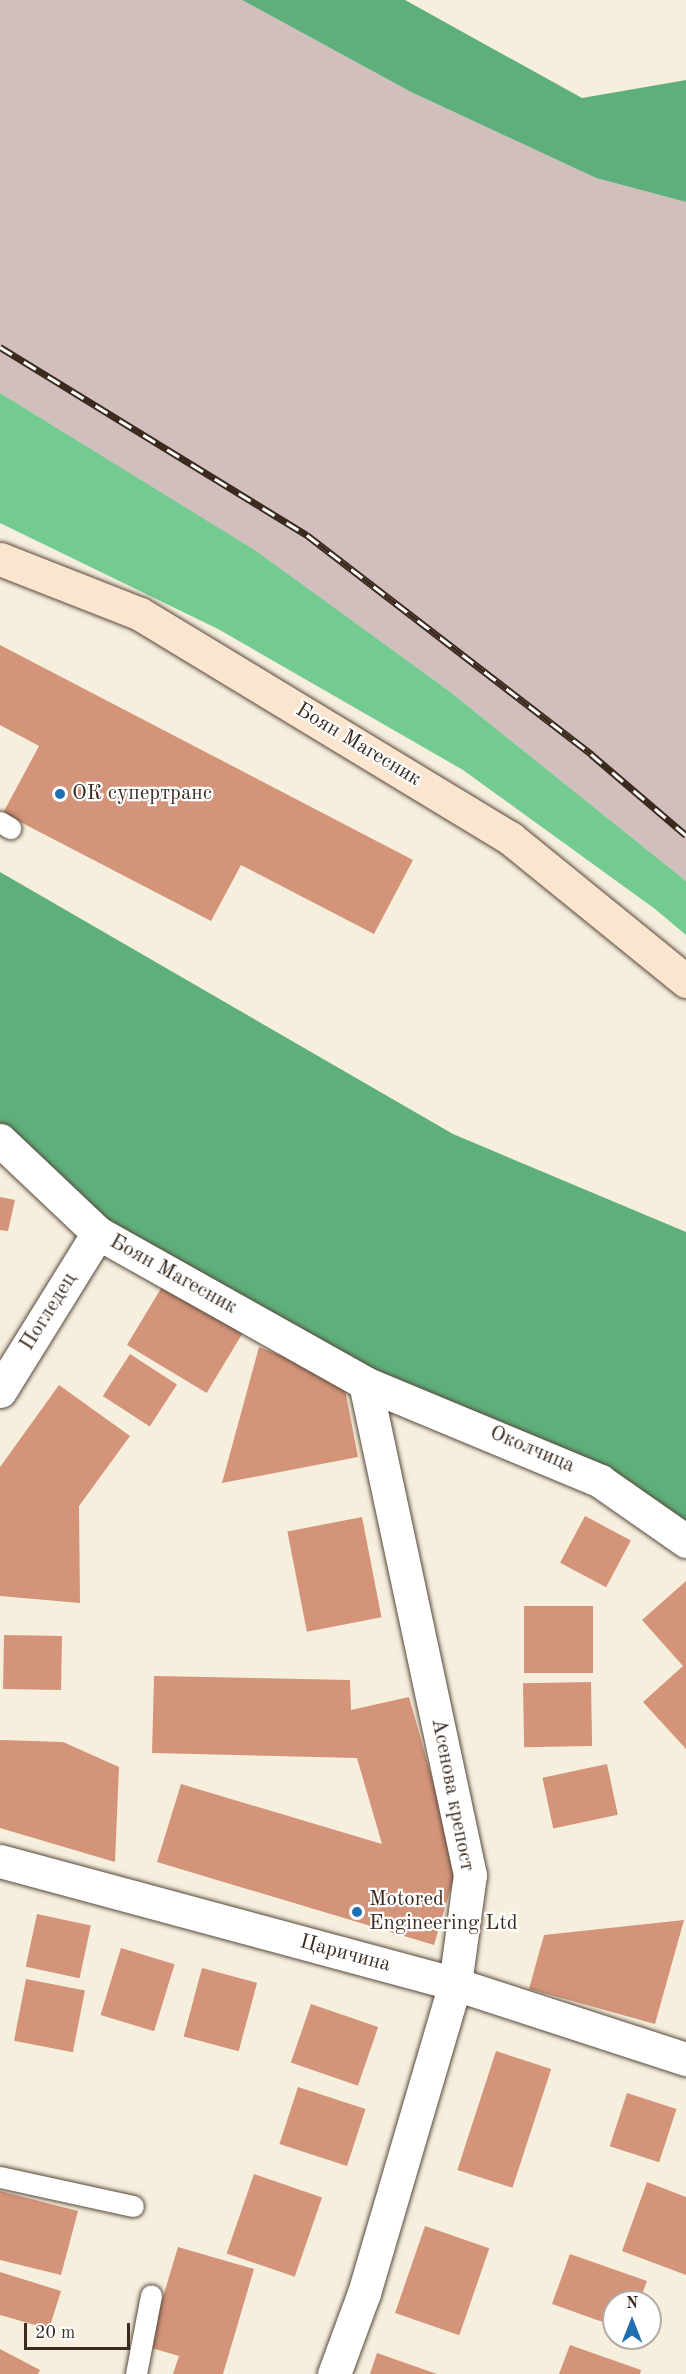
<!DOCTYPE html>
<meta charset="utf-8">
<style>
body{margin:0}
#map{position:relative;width:686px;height:2374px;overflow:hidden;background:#f7efde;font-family:"Old Standard TT",serif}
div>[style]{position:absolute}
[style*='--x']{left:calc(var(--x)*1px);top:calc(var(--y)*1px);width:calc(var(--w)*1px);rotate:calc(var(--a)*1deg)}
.industrial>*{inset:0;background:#d1bfbe}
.green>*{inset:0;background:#73cb91}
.forest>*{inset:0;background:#5eaf7b}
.building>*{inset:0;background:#d3947a;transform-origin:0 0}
.roads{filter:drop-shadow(0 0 2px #57483b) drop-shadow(0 0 2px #57483b)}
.lane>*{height:21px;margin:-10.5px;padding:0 10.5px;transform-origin:10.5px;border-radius:10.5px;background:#fff}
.street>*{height:33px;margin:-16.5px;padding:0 16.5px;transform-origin:16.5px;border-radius:16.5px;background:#fff}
.secondary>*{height:33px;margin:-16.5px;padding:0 16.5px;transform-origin:16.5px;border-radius:16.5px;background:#fce5cf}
.rail>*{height:7px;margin-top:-3.5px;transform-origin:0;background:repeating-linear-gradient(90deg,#fff 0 14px,#3b2a1e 0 28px);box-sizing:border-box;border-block:2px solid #3b2a1e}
.dots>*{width:16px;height:16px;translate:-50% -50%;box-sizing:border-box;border:3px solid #fff;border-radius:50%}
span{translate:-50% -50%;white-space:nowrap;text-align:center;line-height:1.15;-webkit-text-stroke:4.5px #fff;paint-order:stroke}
.street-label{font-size:21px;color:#3b2a1e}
.poi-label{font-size:21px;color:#3b2a1e}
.left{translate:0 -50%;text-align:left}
.north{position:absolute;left:602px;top:2290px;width:60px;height:60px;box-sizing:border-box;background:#fff;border:2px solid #b1aaa5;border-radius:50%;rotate:0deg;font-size:16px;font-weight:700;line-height:24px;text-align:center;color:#3b2a1e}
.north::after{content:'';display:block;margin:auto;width:21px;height:27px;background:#1f6fb2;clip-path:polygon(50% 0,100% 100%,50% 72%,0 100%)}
.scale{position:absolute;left:24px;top:2323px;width:106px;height:27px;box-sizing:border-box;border:3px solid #3b2a1e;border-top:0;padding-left:8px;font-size:18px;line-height:21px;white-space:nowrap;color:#3b2a1e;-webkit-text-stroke:4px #fff;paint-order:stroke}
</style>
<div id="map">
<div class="industrial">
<div style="clip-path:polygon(0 0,242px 0,411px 92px,596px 178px,686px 202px,686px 881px,449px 691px,256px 552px,0 393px)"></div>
</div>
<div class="green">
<div style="clip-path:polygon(0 393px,256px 551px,449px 691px,686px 881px,686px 935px,655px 909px,463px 770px,218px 629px,0 523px)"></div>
</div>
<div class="forest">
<div style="clip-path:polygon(242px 0,405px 0,582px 98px,686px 80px,686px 202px,596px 178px,411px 92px)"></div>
<div style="clip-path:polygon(0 872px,453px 1134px,686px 1232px,686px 1541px,98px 1233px,0 1139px)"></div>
</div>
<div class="building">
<div style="clip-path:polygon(0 645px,413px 860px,374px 934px,241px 865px,211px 921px,3px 813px,39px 746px,0 725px)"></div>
<div style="clip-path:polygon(0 1197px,15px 1200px,8px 1231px,0 1230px)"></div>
<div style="left:163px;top:1285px;width:93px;height:70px;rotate:31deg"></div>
<div style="clip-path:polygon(259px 1347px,343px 1379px,358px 1457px,222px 1483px)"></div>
<div style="left:130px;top:1354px;width:56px;height:50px;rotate:33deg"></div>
<div style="clip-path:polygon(59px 1385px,130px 1436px,79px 1506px,80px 1603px,0 1596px,0 1467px)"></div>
<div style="left:585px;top:1516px;width:52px;height:53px;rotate:28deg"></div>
<div style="left:362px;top:1517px;width:102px;height:76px;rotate:79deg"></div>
<div style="clip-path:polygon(686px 1581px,686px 1749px,643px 1702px,683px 1666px,642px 1620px)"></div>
<div style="left:524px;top:1606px;width:69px;height:67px"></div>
<div style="left:4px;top:1635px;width:58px;height:54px;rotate:1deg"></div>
<div style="clip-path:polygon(154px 1676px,350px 1680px,351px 1710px,409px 1697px,457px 1867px,434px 1945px,157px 1862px,181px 1784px,382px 1844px,357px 1758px,152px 1753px)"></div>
<div style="left:591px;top:1682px;width:64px;height:68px;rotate:89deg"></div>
<div style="clip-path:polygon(0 1740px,63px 1742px,119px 1767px,115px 1862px,0 1828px)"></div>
<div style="left:607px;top:1764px;width:52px;height:66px;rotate:78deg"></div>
<div style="left:37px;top:1914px;width:55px;height:54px;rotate:12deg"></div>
<div style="clip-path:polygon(684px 1920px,655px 2024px,529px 1989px,544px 1935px)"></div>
<div style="left:121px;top:1948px;width:56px;height:70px;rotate:17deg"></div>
<div style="left:202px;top:1968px;width:57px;height:71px;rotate:15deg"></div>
<div style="left:26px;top:1979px;width:60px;height:63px;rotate:11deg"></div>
<div style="left:311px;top:2004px;width:71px;height:62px;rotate:19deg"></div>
<div style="left:496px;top:2051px;width:58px;height:125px;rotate:18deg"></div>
<div style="left:298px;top:2087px;width:71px;height:60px;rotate:18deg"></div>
<div style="left:627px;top:2093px;width:52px;height:56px;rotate:18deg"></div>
<div style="left:254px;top:2174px;width:72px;height:84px;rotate:19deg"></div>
<div style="clip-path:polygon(647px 2182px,686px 2197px,686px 2275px,622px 2251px)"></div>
<div style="clip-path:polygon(0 2191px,78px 2211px,61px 2275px,0 2260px)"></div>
<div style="left:425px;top:2226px;width:68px;height:92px;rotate:19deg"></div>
<div style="clip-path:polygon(178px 2247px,254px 2269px,223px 2374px,173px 2374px,179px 2356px,148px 2347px)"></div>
<div style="clip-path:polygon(570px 2254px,647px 2281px,639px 2302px,614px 2302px,614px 2326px,552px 2304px)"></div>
<div style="clip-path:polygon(0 2272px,61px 2291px,49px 2329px,0 2315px)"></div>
<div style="clip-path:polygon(570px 2345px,641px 2370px,640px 2374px,559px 2374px)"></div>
<div style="clip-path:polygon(0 2349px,40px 2370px,38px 2374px,0 2374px)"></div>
<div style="clip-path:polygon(377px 2353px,437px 2374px,370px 2374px)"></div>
</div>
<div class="roads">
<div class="lane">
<div style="--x:0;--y:822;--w:12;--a:31"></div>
<div style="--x:0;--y:2177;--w:136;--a:12.3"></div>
<div style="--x:136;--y:2374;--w:80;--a:-79.2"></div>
</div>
<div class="street">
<div style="--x:0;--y:1140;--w:135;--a:43.5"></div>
<div style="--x:98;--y:1233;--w:306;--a:29.3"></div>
<div style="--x:365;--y:1383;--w:255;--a:22.6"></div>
<div style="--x:600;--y:1481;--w:105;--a:34.9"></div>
<div style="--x:0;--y:1391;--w:186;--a:-58.2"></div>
<div style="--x:0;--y:1861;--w:471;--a:15.1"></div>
<div style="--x:455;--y:1984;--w:243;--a:18"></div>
<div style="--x:334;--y:2374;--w:86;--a:-69.7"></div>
<div style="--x:364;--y:2293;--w:322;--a:-73.6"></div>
<div style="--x:455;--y:1984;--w:110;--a:-82.2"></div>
<div style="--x:470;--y:1875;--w:503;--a:-102.05"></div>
</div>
<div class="secondary">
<div style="--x:0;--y:559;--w:150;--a:21.4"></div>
<div style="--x:140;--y:614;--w:433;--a:31.2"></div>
<div style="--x:510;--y:838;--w:227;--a:39.1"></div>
</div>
</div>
<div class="rail">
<div style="--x:0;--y:347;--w:360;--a:31.5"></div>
<div style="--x:307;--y:535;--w:359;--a:37.6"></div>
<div style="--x:591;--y:754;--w:125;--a:40.5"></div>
</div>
<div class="dots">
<div style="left:60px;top:794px;background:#1f6fb2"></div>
<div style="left:357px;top:1912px;background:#1f6fb2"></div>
</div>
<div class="street-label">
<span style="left:358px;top:745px;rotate:31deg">Боян Магесник</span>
<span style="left:173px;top:1275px;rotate:29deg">Боян Магесник</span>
<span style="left:49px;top:1312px;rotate:-58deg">Погледец</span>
<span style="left:532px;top:1450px;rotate:23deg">Околчица</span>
<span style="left:452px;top:1795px;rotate:79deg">Асенова крепост</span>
<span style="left:345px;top:1954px;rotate:15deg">Царичина</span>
</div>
<div class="poi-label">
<span class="left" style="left:72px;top:794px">ОК супертранс</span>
<span class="left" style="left:369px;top:1912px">Motored<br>Engineering Ltd</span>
</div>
<div class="north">N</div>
<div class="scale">20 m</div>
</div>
